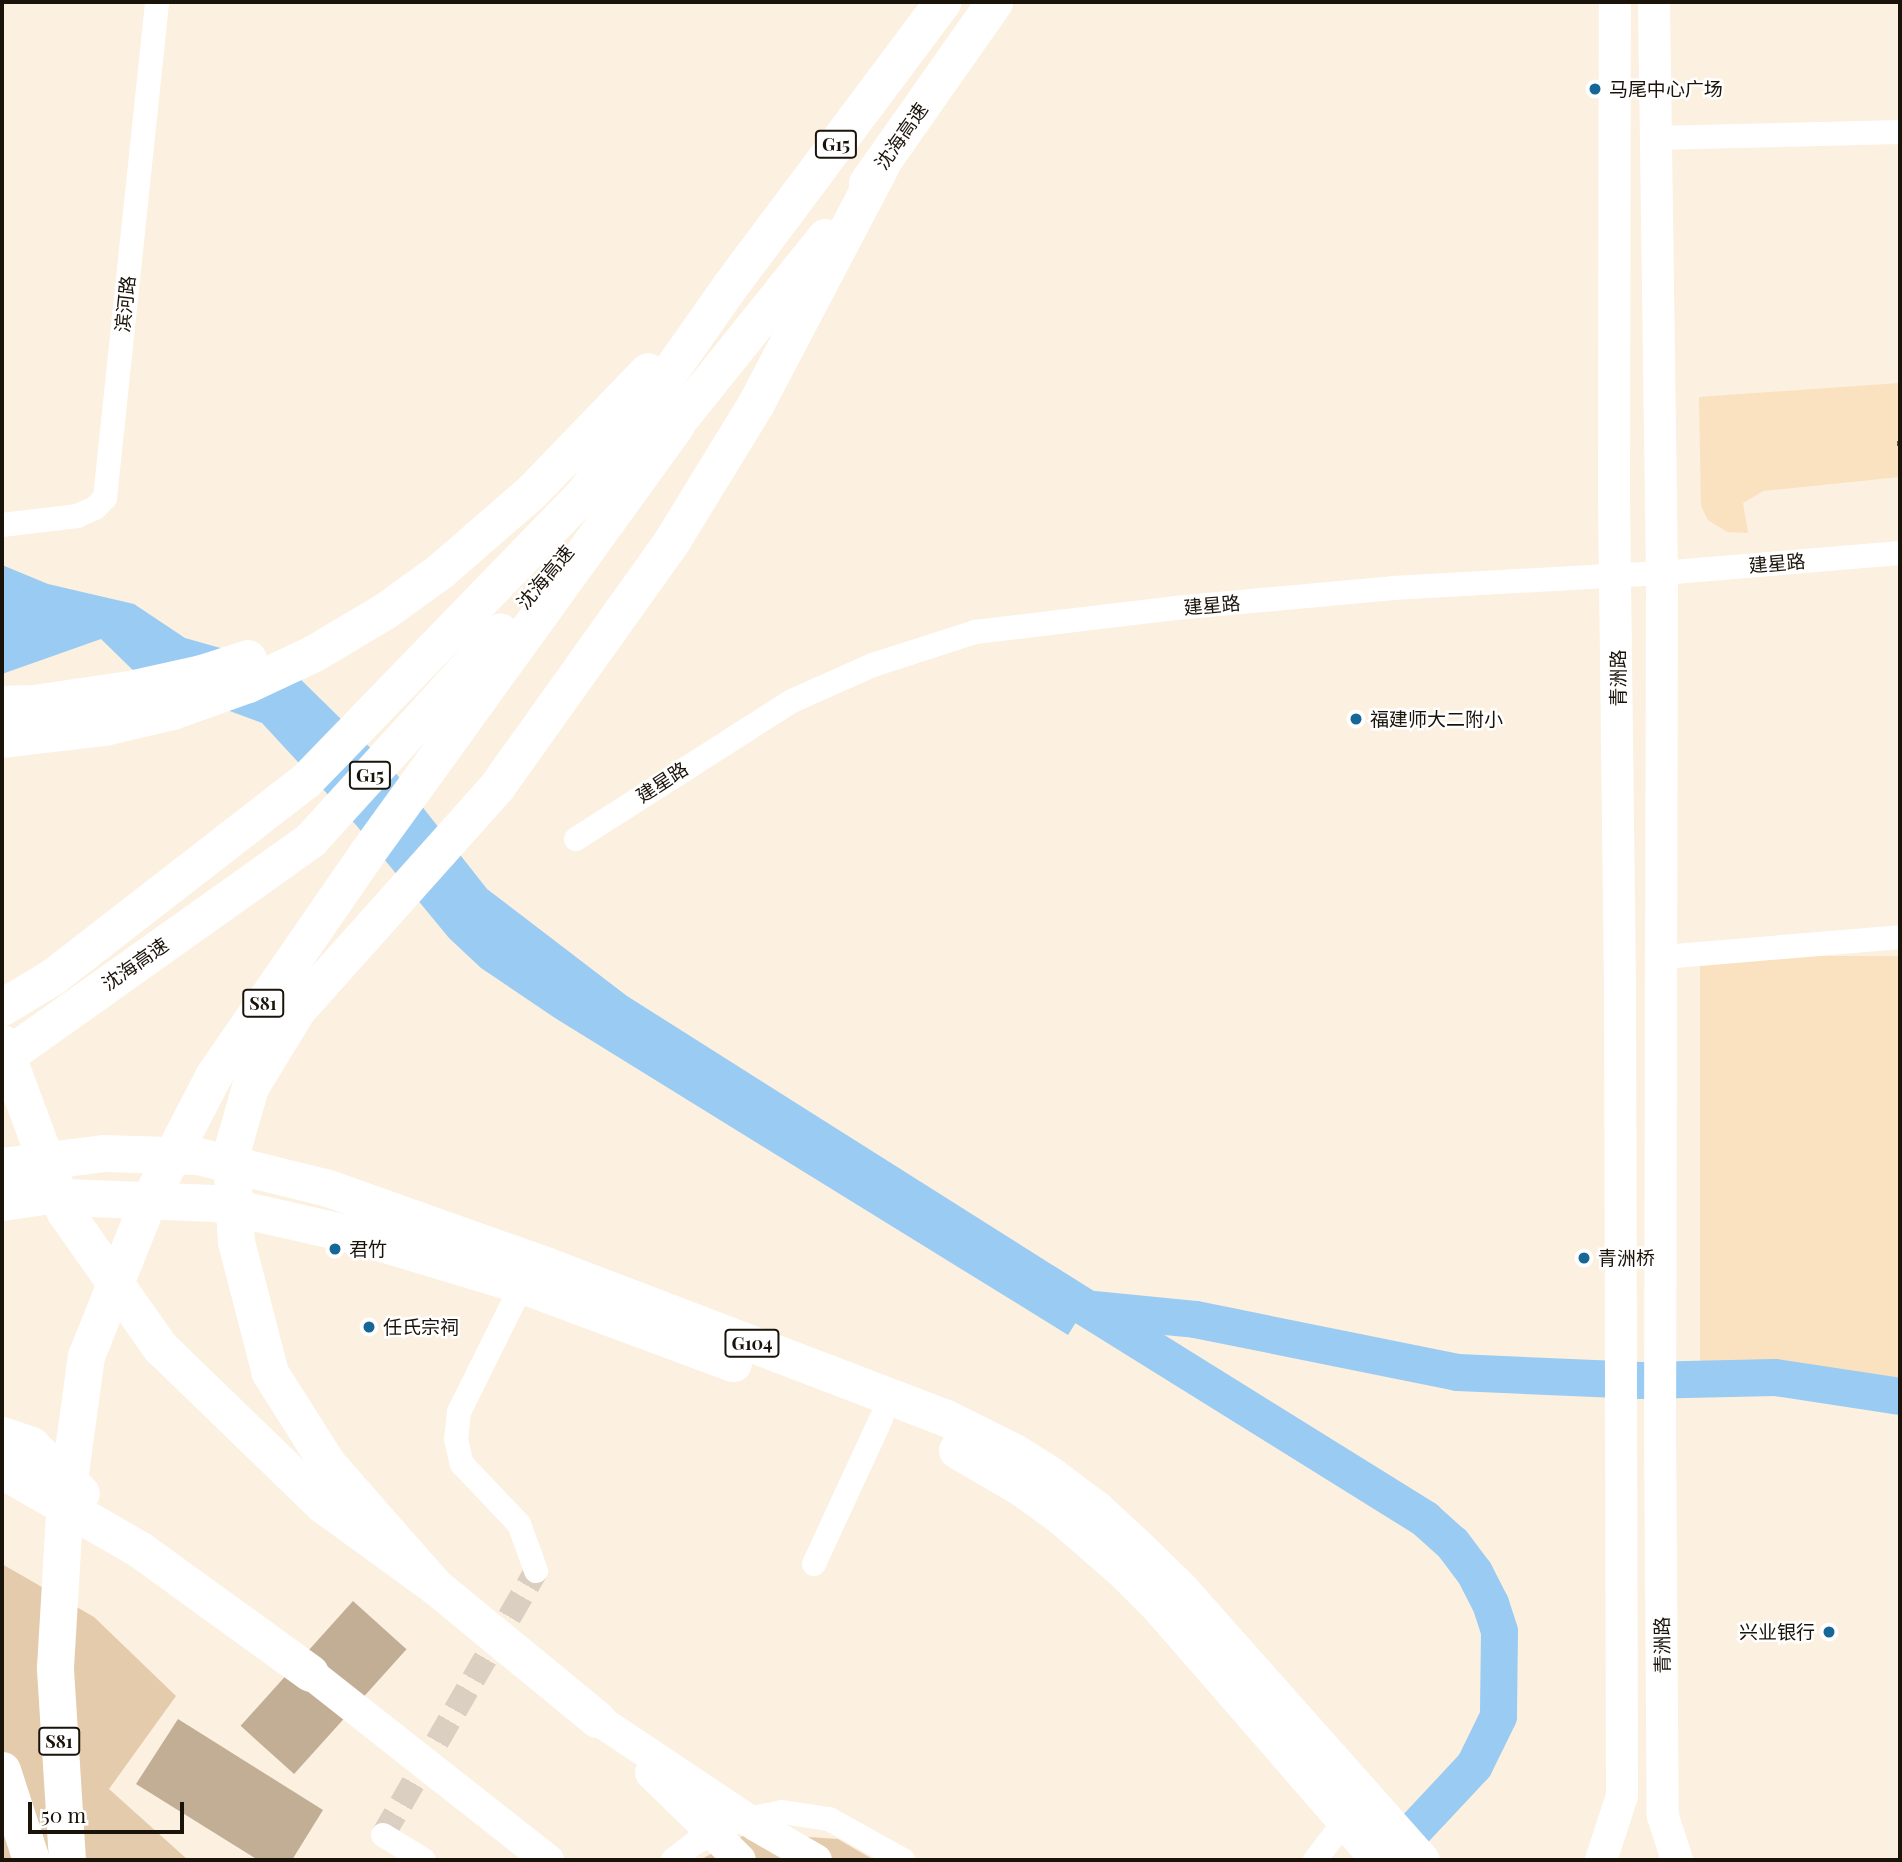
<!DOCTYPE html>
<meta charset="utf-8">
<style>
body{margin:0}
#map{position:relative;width:1902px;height:1862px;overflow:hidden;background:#fcf0e0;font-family:"Playfair Display","Noto Sans SC",serif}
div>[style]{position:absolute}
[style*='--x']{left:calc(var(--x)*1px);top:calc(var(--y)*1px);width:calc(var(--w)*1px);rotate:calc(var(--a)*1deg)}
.built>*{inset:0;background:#fae1c0;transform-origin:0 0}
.green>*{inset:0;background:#e4cbac}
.water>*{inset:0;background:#9acbf2}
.river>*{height:37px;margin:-18.5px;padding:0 18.5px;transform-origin:18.5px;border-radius:18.5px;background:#9acbf2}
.building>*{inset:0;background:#c2ae95;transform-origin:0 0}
.minor-tunnel>*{height:24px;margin-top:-12px;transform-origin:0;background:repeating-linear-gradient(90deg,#dacfc0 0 24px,transparent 0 36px)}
.minor>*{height:24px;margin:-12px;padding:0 12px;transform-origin:12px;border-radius:12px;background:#fff}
.major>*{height:32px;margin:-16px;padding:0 16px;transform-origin:16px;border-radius:16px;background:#fff}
.highway>*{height:37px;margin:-18.5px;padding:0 18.5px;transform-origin:18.5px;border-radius:18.5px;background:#fff}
.rail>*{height:5px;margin-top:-2.5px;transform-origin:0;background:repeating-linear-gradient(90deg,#696155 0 14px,transparent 0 21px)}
.dots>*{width:19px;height:19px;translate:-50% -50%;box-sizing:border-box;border:4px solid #fff;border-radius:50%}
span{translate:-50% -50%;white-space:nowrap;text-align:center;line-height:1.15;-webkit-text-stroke:5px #fff;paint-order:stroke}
.shield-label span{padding:2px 5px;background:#fff;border:2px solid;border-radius:5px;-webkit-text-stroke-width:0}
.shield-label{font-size:18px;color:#1a130a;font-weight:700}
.poi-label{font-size:19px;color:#1a130a}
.left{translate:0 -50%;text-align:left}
.right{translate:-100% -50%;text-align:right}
.street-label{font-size:19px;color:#1a130a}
.frame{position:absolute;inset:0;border:4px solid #1a130a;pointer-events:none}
.scale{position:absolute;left:28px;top:1802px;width:156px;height:32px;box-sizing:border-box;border:4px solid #1a130a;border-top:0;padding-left:9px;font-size:21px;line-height:24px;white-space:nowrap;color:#1a130a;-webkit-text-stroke:5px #fff;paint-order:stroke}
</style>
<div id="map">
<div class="built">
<div style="clip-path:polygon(1900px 383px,1900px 477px,1763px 491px,1743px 503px,1748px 533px,1727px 532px,1708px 520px,1701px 506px,1699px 397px)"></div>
<div style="left:1900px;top:956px;width:423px;height:200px;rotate:90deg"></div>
</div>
<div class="green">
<div style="clip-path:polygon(2px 1564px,94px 1617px,176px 1696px,109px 1789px,188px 1860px,2px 1860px)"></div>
<div style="clip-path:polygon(748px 1833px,838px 1839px,874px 1860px,700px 1860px)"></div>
</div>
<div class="water">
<div style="clip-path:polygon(2px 565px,48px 584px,134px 604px,185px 638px,288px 667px,395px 772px,487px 889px,627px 996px,1095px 1292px,1068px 1335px,555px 1018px,481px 968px,449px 938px,356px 825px,262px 723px,141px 678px,101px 639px,2px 674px)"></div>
</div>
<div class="river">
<div style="--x:1043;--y:1281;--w:450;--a:31.9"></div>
<div style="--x:1425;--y:1519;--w:36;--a:42"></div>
<div style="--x:1452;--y:1543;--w:36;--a:53"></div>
<div style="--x:1474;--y:1572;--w:35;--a:63"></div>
<div style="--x:1490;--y:1603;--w:29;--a:72"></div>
<div style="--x:1499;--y:1631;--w:85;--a:90.7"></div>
<div style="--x:1498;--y:1716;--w:55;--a:116.1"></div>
<div style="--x:1474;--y:1765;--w:130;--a:133.1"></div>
<div style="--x:1093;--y:1309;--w:102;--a:5.6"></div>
<div style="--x:1195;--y:1319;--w:267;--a:11.4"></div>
<div style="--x:1457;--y:1372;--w:184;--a:2.5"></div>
<div style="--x:1641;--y:1380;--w:134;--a:-1.3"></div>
<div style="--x:1775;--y:1377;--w:126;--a:8.6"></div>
</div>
<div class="building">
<div style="left:353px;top:1601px;width:72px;height:168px;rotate:42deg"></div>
<div style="clip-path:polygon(178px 1719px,323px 1810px,292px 1860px,258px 1860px,136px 1784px)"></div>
</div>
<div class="minor-tunnel">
<div style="--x:383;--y:1835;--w:305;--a:-59.9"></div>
</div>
<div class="minor">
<div style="--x:1655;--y:138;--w:245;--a:-1.4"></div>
<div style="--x:2;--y:525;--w:76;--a:-6.8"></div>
<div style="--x:77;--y:516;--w:20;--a:-24"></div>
<div style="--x:95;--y:508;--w:14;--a:-45"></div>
<div style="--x:105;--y:498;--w:499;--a:-84"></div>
<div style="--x:576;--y:839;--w:256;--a:-32.6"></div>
<div style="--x:792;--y:701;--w:89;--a:-24"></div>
<div style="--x:873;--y:665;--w:107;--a:-17.9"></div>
<div style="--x:975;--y:632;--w:201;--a:-6.8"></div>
<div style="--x:1175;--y:608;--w:219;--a:-5.2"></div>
<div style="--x:1393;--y:588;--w:269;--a:-3.2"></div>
<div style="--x:1662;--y:573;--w:239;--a:-4.8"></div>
<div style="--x:1663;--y:957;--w:238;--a:-4.8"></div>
<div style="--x:522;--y:1285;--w:142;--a:116.4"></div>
<div style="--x:459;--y:1412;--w:27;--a:96"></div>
<div style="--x:456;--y:1439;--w:26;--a:77"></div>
<div style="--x:462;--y:1464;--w:83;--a:46.5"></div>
<div style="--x:519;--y:1524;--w:50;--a:70.1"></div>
<div style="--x:814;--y:1564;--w:160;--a:-65.2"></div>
<div style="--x:383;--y:1835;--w:48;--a:31.4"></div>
<div style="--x:673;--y:1860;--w:29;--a:-38"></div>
<div style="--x:696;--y:1842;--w:44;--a:-27.1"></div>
<div style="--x:735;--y:1822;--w:48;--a:-12"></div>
<div style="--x:782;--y:1812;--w:48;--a:8.5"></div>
<div style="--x:829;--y:1819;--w:85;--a:29"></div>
<div style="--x:1315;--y:1860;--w:49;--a:-52.4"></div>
</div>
<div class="major">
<div style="--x:1654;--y:2;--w:571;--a:89.2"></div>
<div style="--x:1662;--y:573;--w:855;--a:90.13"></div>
<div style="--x:1660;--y:1428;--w:388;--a:89.6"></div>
<div style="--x:1663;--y:1816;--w:46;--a:72.3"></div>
<div style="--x:310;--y:1673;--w:303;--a:38.2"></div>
<div style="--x:597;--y:1719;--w:192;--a:33.8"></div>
<div style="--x:757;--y:1826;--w:68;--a:30"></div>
<div style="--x:651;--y:1773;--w:124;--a:44.3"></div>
<div style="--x:1601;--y:1860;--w:67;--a:-71.8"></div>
<div style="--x:1622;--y:1796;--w:808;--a:-90.14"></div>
<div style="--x:1620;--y:988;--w:498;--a:-90.7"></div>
<div style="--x:1614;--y:490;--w:488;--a:-89.9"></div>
</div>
<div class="highway">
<div style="--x:867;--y:183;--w:221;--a:-54.9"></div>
<div style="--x:660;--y:443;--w:264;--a:-51.3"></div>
<div style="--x:2;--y:704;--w:32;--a:-2"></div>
<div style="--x:34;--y:703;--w:96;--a:-8.4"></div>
<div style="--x:129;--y:689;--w:74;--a:-12.5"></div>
<div style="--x:201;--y:673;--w:49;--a:-17.7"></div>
<div style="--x:2;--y:739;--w:103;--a:-6.7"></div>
<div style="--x:104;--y:727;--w:70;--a:-13.2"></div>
<div style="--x:172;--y:711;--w:81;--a:-19.6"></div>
<div style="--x:248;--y:684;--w:73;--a:-25.2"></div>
<div style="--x:314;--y:653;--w:84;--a:-30.8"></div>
<div style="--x:386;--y:610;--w:67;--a:-35.8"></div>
<div style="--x:440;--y:571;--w:121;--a:-41"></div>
<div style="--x:531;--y:492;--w:168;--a:-46"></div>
<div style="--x:2;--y:1007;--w:58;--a:-31"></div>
<div style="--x:52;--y:977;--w:321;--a:-37.8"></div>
<div style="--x:306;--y:780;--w:401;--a:-45.9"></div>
<div style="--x:585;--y:492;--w:251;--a:-54.9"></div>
<div style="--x:729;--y:287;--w:356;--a:-53.2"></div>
<div style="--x:2;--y:1043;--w:180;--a:69.6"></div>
<div style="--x:65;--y:1212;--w:165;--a:54.9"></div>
<div style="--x:160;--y:1347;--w:226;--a:44.1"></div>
<div style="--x:322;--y:1504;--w:140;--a:36"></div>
<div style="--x:435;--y:1586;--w:210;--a:39.4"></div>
<div style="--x:2;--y:1059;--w:378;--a:-35.4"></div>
<div style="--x:310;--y:840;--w:282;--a:-47.7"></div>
<div style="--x:2;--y:1166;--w:102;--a:-7.3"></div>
<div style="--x:103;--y:1153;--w:95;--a:1.8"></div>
<div style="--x:198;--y:1156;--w:134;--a:13.8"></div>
<div style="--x:328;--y:1188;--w:233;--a:19.5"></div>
<div style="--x:548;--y:1266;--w:426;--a:20.9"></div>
<div style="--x:946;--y:1418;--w:78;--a:26.6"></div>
<div style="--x:1016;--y:1453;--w:43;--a:32.6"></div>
<div style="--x:1052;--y:1476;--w:55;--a:36.9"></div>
<div style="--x:1096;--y:1509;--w:53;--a:42.7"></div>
<div style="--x:1135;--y:1545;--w:63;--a:44.4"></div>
<div style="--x:1180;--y:1589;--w:363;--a:48.4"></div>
<div style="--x:2;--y:1202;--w:40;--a:-8.5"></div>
<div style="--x:42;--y:1196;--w:172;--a:2.3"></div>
<div style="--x:214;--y:1203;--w:145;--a:12.8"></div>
<div style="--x:355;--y:1235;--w:174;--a:16.7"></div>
<div style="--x:522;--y:1285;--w:225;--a:20.3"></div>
<div style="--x:2;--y:1435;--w:31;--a:19"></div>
<div style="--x:31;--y:1445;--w:69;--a:43.8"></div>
<div style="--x:957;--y:1450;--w:75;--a:30.3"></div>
<div style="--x:1022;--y:1488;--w:49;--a:35.9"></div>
<div style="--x:1062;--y:1517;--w:82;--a:41.1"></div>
<div style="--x:1124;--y:1571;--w:49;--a:45"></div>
<div style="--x:1159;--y:1606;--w:337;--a:49"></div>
<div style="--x:2;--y:1470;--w:158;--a:30"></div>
<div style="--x:139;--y:1549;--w:211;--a:35.9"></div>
<div style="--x:435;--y:1586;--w:164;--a:-131.3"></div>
<div style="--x:327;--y:1463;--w:107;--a:-122.3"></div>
<div style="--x:270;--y:1373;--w:135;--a:-104.5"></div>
<div style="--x:236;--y:1242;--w:89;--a:-93.2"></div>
<div style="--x:231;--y:1153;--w:69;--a:-73.9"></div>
<div style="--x:250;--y:1087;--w:90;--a:-58.6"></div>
<div style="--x:297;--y:1010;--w:300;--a:-48.2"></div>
<div style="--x:497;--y:786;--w:300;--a:-54.5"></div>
<div style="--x:671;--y:542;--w:161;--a:-58.5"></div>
<div style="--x:755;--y:405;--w:273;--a:-62.3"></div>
<div style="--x:2;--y:1770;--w:95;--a:72.1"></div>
<div style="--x:67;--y:1860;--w:193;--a:-93.6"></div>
<div style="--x:55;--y:1667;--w:151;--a:-86.6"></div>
<div style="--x:64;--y:1516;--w:162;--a:-82.2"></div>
<div style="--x:86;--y:1356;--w:162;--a:-68.2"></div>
<div style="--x:146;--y:1206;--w:146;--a:-62.7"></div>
<div style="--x:213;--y:1076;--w:270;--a:-55.4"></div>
<div style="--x:366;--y:854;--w:529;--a:-54.15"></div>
</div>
<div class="rail">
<div style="--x:1897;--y:443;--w:3;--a:0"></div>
</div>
<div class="dots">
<div style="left:1595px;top:89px;background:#166698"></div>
<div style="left:1356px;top:719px;background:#166698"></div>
<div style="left:335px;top:1249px;background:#166698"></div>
<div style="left:1584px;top:1258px;background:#166698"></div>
<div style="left:369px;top:1327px;background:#166698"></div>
<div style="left:1829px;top:1632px;background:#166698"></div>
</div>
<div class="shield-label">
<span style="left:836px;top:144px">G15</span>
<span style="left:370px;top:775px">G15</span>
<span style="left:263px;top:1003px">S81</span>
<span style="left:752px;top:1343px">G104</span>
<span style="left:59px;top:1741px">S81</span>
</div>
<div class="poi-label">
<span class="left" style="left:1609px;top:89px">马尾中心广场</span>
<span class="left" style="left:1370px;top:719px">福建师大二附小</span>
<span class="left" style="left:349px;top:1249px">君竹</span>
<span class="left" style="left:1598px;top:1258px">青洲桥</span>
<span class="left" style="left:383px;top:1327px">任氏宗祠</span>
<span class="right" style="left:1815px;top:1632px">兴业银行</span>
</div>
<div class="street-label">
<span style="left:901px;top:136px;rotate:-55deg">沈海高速</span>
<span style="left:125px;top:304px;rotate:-84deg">滨河路</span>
<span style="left:1777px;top:563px;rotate:-5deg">建星路</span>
<span style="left:545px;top:577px;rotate:-50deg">沈海高速</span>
<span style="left:1212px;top:605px;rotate:-5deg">建星路</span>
<span style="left:1618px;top:678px;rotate:-90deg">青洲路</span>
<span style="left:662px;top:782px;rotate:-33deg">建星路</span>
<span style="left:135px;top:964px;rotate:-35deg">沈海高速</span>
<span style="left:1662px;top:1645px;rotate:-91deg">青洲路</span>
</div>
<div class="frame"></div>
<div class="scale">50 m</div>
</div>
